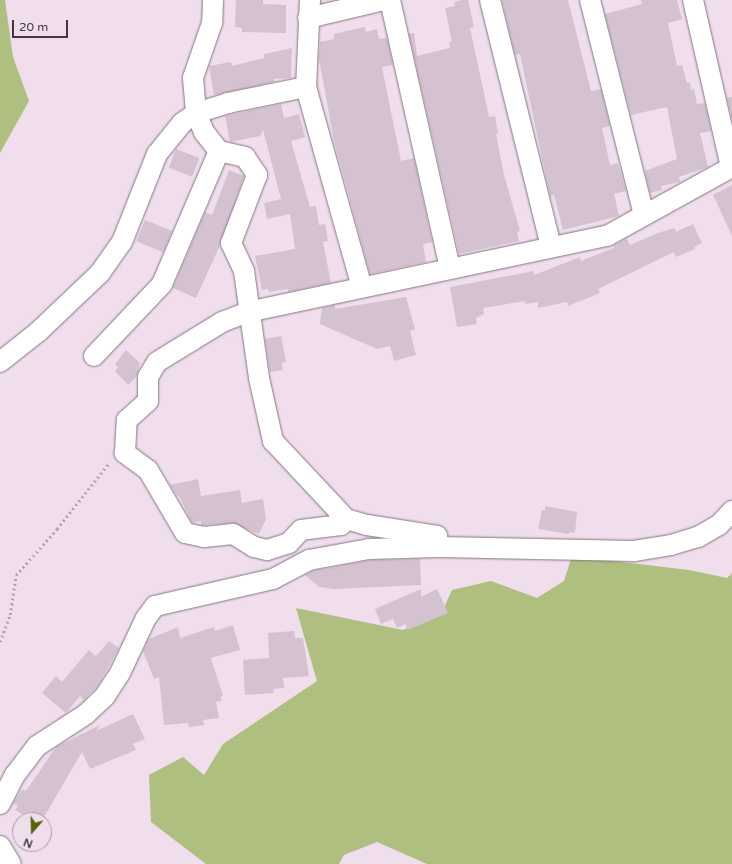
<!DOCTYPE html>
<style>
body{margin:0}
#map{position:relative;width:732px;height:864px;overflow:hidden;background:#f0deed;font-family:"Varela Round",sans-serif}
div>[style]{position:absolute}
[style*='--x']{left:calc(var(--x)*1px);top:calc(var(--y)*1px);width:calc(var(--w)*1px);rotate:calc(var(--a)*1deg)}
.green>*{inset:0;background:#afbf7f}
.building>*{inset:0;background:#d4c2d1;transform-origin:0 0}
.path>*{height:2.5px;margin-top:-1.25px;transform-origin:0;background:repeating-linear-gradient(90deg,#b1a3ae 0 2px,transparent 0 5px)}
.roads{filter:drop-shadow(0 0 1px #857583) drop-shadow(0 0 1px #857583)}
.minor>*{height:20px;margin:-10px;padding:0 10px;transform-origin:10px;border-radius:10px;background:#fff}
span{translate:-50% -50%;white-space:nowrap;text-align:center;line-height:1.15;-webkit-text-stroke:3px #f0deed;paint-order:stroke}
.north{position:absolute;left:12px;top:812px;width:40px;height:40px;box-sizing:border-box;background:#f0deed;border:1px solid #aa9ca7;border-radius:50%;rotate:200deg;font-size:11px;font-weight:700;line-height:16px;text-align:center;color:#40383e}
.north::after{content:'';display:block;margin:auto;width:14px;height:18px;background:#55640a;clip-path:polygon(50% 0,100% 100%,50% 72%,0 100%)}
.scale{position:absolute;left:12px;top:20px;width:56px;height:18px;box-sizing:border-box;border:2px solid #40383e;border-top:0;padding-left:5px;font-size:12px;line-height:14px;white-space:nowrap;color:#40383e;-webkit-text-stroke:3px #f0deed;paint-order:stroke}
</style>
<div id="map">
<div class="green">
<div style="clip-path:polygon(0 0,5px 0,13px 57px,29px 101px,0 153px)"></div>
<div style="clip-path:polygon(572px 556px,689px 570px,727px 578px,732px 573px,732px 864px,427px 864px,377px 842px,344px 855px,339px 864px,206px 864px,151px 822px,149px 775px,183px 757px,204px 775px,223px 744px,317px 681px,296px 608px,403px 630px,442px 612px,452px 590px,491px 581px,537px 598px,564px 581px)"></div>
</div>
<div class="building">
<div style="clip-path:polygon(236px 0,263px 0,263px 4px,286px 5px,286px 33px,242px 32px,242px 28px,235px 27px)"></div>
<div style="clip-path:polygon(462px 0,468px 0,474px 27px,470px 28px,489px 117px,495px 116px,498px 134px,496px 134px,504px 175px,520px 231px,517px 232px,519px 241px,459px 254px,409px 34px,414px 33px,417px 56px,450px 48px,449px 42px,452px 42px,445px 8px,455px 6px,454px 2px)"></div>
<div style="clip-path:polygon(502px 0,568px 0,591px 91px,601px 89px,610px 126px,602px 128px,610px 165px,618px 163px,626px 191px,614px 194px,619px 216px,563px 230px,554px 195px,550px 196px,520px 54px,515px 55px)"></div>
<div style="clip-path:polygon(641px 0,677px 0,682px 19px,668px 23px,677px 66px,682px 65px,687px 83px,690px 83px,691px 90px,694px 89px,697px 104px,705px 103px,711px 131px,700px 133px,708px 167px,679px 177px,680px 182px,661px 186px,662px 190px,650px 193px,645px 171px,677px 159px,667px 107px,631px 115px,605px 14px,642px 4px)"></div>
<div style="clip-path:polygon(365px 27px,366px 32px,377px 29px,379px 39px,387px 38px,393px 65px,382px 67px,401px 161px,414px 158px,432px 242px,423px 244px,426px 262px,370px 274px,334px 141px,319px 59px,320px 42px,334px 39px,334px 34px)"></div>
<div style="clip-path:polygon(292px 48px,291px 78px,274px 79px,274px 82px,214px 95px,209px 66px,231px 62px,232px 66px,264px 58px,264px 54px)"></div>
<div style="clip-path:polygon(732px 97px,732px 120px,727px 98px)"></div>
<div style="clip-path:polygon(281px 104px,284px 118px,299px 114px,305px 137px,291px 141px,310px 207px,316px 206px,319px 225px,325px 224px,328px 241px,323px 242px,331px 283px,288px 292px,288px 289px,269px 292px,268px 289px,262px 290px,255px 256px,295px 249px,290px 214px,267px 219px,264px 203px,281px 199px,263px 130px,260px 136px,230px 142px,225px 116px)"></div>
<div style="left:176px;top:149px;width:25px;height:20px;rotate:21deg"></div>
<div style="clip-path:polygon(229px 170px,244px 176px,220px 245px,196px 298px,173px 288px,205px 212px,212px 215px)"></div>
<div style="clip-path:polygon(732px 185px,732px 236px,713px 195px)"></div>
<div style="left:145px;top:220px;width:29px;height:23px;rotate:22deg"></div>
<div style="clip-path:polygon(693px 224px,702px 243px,694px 247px,695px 249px,676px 257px,674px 252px,598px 289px,600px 293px,568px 306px,567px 302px,538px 308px,538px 302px,525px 304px,525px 301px,483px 308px,484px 314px,476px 318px,477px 324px,457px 327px,450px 287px,534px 271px,534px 275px,580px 257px,581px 261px,614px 248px,613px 246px,627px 238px,630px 245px,658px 233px,674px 228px,676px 232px)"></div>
<div style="clip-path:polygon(406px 297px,415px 329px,410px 331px,416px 355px,394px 361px,390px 346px,377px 349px,320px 324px,322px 308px,335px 305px,335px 309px)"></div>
<div style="clip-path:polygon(281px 336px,286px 362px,282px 363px,283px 370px,270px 372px,265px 339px)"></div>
<div style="clip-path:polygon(126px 350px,140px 363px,137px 376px,128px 385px,115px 371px,118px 367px,115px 364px)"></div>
<div style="clip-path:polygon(198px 479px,201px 496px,240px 490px,242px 503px,263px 499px,266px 519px,259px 534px,232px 523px,205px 525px,201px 525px,201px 521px,192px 523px,181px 500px,170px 485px)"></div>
<div style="clip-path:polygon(545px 506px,577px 512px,575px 533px,570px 532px,569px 534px,538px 529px,542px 510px,545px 510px)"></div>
<div style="clip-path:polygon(420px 559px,421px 585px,334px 589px,319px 587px,305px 575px,313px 571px,370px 560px)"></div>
<div style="clip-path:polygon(421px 589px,421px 597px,437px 589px,448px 613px,408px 630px,405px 624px,397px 628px,393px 619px,381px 624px,375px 609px)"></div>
<div style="clip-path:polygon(233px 625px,240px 650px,211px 658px,223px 696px,221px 696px,221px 701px,216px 702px,219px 718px,203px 720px,204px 725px,189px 727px,188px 723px,164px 725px,159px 677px,154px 679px,143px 651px,149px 639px,178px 627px,180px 638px,214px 627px,215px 631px)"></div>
<div style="clip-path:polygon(294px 631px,295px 638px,303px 638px,309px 676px,283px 678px,284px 688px,273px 689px,274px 693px,245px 695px,243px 660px,269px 658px,268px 633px)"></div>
<div style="clip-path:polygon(109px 641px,119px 648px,98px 686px,84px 700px,80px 696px,66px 713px,42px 693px,56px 676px,62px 682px,89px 650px,96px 656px)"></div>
<div style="clip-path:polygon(133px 714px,145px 739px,133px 744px,136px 750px,90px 769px,82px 752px,44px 817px,37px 813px,32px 820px,15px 810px,18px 806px,13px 803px,17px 797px,23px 789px,26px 791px,56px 747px,100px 725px,96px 731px)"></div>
</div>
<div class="path">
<div style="--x:0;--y:642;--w:29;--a:-70"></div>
<div style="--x:10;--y:615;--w:40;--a:-81.5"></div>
<div style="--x:16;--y:575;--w:62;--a:-48.3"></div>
<div style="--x:57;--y:529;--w:84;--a:-51.8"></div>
</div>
<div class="roads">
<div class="minor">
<div style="--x:213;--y:0;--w:23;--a:92"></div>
<div style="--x:212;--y:23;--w:58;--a:109.1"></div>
<div style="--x:193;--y:78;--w:35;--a:85"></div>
<div style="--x:196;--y:113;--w:21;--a:67"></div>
<div style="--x:204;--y:132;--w:24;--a:52"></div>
<div style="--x:219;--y:151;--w:27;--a:13"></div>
<div style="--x:245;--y:157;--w:22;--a:56"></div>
<div style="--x:257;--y:175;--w:73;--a:110.9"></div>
<div style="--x:231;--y:243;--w:31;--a:65"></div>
<div style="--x:244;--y:271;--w:108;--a:82"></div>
<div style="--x:259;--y:378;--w:65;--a:77.5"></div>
<div style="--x:273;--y:441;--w:107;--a:46.9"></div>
<div style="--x:346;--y:519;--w:22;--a:16"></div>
<div style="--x:367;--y:525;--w:71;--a:8.9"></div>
<div style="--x:437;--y:536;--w:11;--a:80"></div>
<div style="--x:310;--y:0;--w:87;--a:92.6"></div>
<div style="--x:306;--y:87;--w:208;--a:74.4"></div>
<div style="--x:390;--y:0;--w:275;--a:77.4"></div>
<div style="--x:490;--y:0;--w:254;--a:76.1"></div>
<div style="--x:590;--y:0;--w:222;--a:75.9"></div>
<div style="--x:693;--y:0;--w:171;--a:77.2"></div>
<div style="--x:308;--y:18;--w:78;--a:-13.3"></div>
<div style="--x:94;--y:356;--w:99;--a:-46.6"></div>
<div style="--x:162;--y:284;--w:145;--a:-66.8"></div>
<div style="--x:0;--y:362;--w:48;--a:-38.3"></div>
<div style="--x:38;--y:332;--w:86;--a:-43.6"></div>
<div style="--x:100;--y:273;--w:38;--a:-55"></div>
<div style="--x:122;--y:242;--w:95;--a:-68.3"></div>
<div style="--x:157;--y:154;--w:40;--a:-51"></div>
<div style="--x:182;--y:123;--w:17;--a:-36"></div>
<div style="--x:196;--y:113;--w:34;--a:-17"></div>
<div style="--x:228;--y:103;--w:80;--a:-11.6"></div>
<div style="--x:346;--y:519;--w:8;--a:130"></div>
<div style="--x:341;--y:525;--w:40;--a:172.9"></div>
<div style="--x:301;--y:530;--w:18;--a:133"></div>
<div style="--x:289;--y:543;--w:23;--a:162"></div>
<div style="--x:267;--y:550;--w:13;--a:-167"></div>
<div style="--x:254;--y:547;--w:25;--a:-148"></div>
<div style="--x:233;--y:534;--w:29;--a:174"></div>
<div style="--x:204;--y:537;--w:19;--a:-168"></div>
<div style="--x:185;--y:533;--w:73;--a:-120.4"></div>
<div style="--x:148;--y:470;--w:29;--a:-144"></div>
<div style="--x:125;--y:453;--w:33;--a:-87"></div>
<div style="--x:127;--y:420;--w:28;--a:-42"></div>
<div style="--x:148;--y:401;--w:24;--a:-90"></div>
<div style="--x:148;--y:377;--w:17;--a:-59"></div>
<div style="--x:157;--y:362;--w:76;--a:-31.6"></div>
<div style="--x:222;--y:322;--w:28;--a:-21"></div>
<div style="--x:248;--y:312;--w:367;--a:-12"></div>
<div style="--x:607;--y:236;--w:143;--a:-28.9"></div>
<div style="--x:0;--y:804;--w:33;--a:-63"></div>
<div style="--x:15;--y:775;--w:36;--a:-53"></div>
<div style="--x:37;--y:746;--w:59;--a:-33.1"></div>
<div style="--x:86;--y:714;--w:26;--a:-43"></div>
<div style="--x:105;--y:696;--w:27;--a:-57"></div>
<div style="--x:120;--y:673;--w:61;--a:-64.7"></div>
<div style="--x:146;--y:618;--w:15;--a:-53"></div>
<div style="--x:155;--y:606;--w:121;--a:-12.9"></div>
<div style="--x:273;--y:579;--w:41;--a:-27.8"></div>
<div style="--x:309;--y:560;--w:61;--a:-10.4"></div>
<div style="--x:369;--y:549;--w:70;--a:-1.6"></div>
<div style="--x:439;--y:547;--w:195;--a:1.2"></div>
<div style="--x:634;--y:551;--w:37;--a:-9"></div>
<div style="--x:671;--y:545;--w:28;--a:-17"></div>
<div style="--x:698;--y:537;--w:24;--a:-30"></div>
<div style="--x:719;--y:525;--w:19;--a:-47"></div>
<div style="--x:0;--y:846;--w:21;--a:59"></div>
</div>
</div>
<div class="north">N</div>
<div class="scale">20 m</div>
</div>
